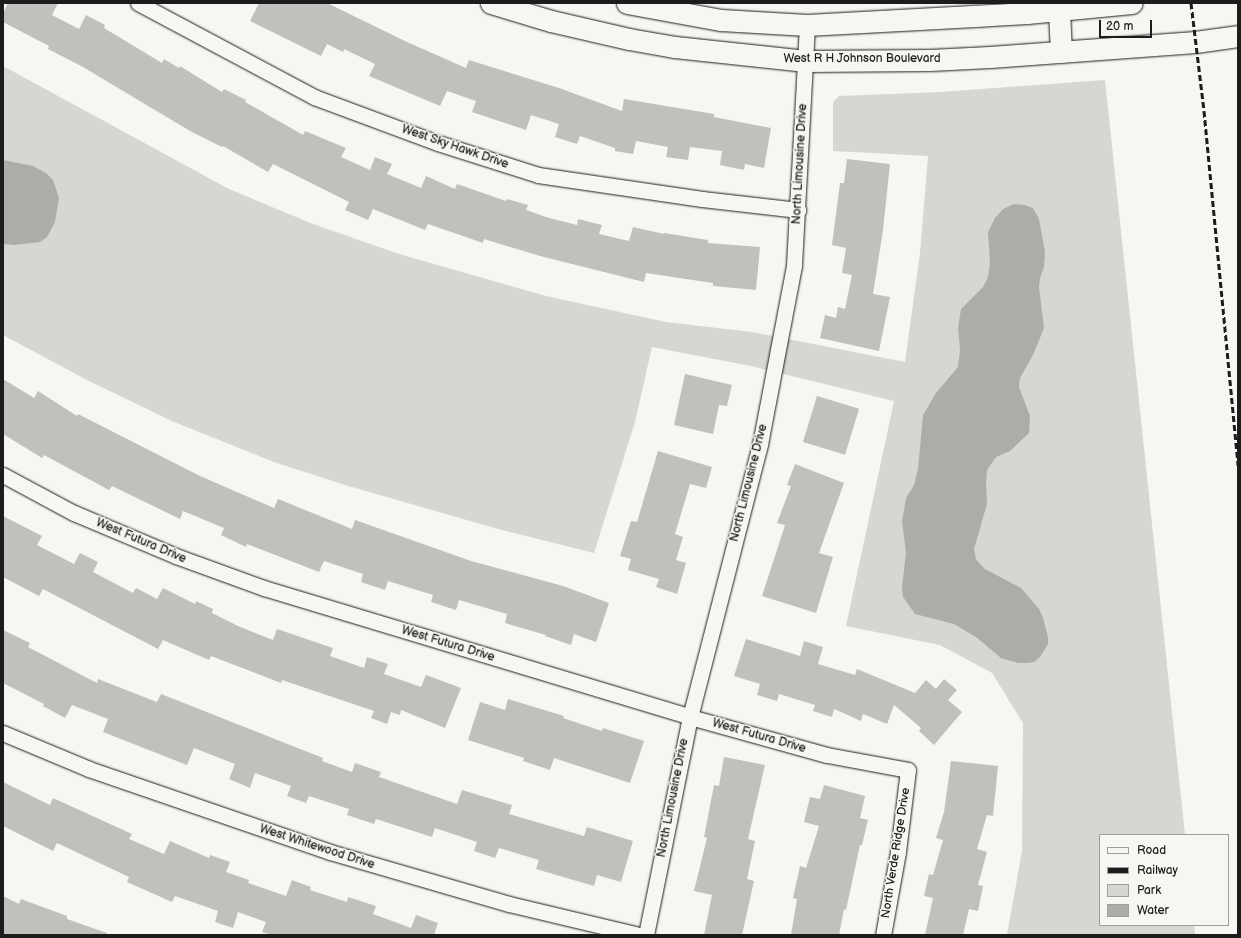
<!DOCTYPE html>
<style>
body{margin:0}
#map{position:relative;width:1241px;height:938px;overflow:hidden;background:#f6f6f2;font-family:"Balsamiq Sans",sans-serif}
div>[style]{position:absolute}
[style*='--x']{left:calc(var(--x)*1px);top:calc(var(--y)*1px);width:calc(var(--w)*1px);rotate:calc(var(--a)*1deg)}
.green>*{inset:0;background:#d6d6d2}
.water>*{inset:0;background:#acaca9}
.building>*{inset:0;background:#c0c0bd;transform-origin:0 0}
.roads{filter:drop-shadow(0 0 1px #1c1c1c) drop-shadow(0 0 1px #1c1c1c)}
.street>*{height:15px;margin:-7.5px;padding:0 7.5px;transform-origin:7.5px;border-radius:7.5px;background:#f6f6f2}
.secondary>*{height:21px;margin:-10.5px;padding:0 10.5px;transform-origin:10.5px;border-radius:10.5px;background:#f6f6f2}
.rail>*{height:3px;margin-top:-1.5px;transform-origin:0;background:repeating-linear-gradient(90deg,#1c1c1c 0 6px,transparent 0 9px)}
span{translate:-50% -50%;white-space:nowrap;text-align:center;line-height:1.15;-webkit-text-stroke:3px #f6f6f2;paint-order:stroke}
.street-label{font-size:12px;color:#1c1c1c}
.frame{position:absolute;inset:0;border:4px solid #1c1c1c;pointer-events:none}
.legend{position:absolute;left:1099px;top:834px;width:130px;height:92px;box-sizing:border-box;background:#f6f6f2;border:1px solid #9f9f9c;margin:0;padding:5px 7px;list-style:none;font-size:12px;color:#1c1c1c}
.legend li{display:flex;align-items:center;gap:8px;height:20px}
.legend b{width:20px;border:1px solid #9f9f9c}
.scale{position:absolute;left:1099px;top:20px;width:53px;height:18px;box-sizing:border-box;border:2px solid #1c1c1c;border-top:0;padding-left:5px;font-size:12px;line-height:14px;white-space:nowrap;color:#1c1c1c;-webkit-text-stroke:3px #f6f6f2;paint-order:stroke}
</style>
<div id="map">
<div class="green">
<div style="clip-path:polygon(3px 66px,229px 189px,313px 224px,399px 254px,546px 296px,666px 322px,752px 332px,905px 362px,920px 253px,928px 156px,833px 151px,833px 102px,839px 96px,941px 92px,1105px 80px,1185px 835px,1100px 835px,1100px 925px,1194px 925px,1195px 935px,1007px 935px,1022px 851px,1023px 723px,992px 673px,940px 645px,846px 626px,894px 401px,751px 366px,652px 347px,635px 422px,594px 553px,498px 529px,345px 485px,274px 462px,174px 422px,89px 381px,3px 335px)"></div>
</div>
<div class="water">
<div style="clip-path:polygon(3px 160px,33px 166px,46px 173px,53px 180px,59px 198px,55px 222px,47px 237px,40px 242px,15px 245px,3px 244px)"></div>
<div style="clip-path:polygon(1014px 204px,1024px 205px,1033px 208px,1039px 219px,1045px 252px,1044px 267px,1040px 278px,1039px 287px,1044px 328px,1033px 355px,1020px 378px,1019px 387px,1030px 416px,1029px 433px,1010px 451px,996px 457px,987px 470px,986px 483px,987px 504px,974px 549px,976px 559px,979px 563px,985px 569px,1021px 588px,1039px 609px,1043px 618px,1048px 637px,1048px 644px,1040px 657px,1034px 662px,1027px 663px,1018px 663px,1001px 658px,976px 637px,954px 624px,915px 614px,903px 597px,902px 587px,906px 553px,902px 521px,906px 498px,914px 485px,918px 469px,923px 415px,936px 393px,958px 367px,960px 350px,958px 328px,961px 309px,983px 287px,988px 277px,990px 263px,988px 232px,995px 218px,1003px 209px)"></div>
</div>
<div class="building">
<div style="clip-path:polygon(8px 3px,58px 3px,52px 15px,79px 29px,86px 15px,105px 25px,104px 28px,162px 63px,164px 59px,179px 68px,180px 66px,222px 92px,224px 89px,246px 100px,245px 102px,303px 135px,305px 131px,346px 148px,341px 157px,370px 170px,375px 157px,392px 164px,387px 174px,421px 188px,426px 176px,455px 189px,457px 184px,506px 201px,507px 199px,528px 205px,526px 210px,549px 218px,577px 225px,578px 219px,602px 225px,599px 234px,629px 241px,633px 227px,664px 234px,664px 233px,708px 240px,708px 243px,760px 247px,756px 290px,713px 286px,713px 283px,646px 273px,644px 282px,540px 256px,484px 239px,483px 243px,428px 224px,425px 230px,373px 209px,368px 220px,345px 210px,349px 202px,273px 164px,268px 172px,223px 146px,222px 147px,190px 131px,83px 67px,48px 49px,49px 46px,3px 22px,3px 13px)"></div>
<div style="clip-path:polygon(259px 3px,327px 3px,407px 42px,466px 68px,469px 60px,559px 88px,622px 111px,624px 99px,714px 114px,714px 117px,771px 128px,764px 168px,745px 164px,744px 170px,720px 165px,722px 151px,690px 147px,688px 160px,666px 157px,668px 147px,636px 141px,633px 154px,615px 151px,615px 148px,580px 136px,577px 144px,555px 137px,559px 124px,531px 115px,526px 130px,472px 112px,476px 101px,447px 91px,440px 106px,369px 76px,375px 64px,344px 49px,343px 52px,327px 44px,321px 56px,250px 21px)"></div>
<div style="clip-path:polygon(847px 159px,890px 164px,883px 230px,873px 294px,890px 297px,879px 351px,820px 338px,825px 315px,836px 318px,838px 307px,845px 309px,852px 275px,842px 273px,846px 248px,832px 245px,840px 183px,844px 183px)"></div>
<div style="clip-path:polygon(685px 374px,732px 385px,727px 406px,719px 405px,713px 434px,674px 425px)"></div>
<div style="clip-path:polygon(3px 379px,34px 398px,38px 391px,77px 416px,78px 414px,200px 476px,274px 508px,278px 499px,352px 529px,355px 520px,471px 561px,563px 586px,609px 603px,596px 642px,574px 634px,571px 645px,545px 636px,546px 635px,505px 623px,507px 614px,459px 600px,456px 610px,431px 602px,433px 595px,388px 581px,385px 590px,361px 582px,363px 574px,324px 561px,319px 572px,247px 544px,246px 547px,221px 535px,224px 528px,183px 511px,180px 519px,112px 486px,109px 490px,44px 455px,42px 458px,3px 434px)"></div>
<div style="left:817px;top:396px;width:44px;height:48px;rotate:17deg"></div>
<div style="clip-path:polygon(658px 451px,712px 467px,706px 488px,690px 484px,675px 534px,683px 537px,676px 560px,686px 563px,677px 594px,656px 587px,659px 579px,628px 570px,631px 559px,620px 556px,631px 521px,637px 522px)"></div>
<div style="clip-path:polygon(795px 464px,844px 483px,819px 553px,833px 557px,816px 613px,762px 596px,785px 525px,777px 523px,791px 486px,787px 485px)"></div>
<div style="clip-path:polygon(3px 516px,42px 536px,37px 545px,74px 564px,80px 553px,98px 562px,93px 572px,133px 593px,136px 588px,157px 599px,163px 588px,195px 604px,196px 601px,213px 609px,212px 613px,238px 626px,273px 640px,277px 629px,333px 648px,330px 656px,364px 668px,367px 657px,388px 664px,384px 674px,421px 687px,426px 675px,461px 688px,445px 728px,401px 710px,400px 715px,391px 712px,387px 724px,371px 718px,374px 711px,282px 680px,281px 683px,211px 656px,209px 660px,163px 640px,158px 649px,43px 589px,39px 596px,3px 577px)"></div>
<div style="clip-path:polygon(3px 630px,30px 643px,28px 647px,97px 683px,98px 679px,157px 702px,161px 694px,323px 758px,322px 761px,352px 772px,355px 763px,381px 772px,379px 777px,457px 804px,462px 790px,512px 805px,509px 814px,584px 836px,587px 827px,633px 841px,621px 882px,597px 875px,594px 886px,536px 869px,539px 860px,499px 848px,495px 858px,474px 851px,477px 842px,435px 828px,432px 837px,376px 819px,374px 824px,347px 815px,349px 809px,309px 796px,306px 803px,287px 796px,291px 786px,255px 773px,250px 788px,229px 779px,235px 764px,194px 748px,187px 765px,103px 732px,108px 719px,72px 705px,65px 718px,43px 706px,44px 704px,3px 683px)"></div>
<div style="clip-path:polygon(746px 639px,800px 656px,804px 641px,823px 647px,818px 664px,855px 675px,857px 669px,915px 693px,926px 680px,936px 689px,944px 679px,957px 690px,948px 700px,962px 712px,934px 745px,919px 731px,921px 728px,894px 705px,887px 724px,863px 714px,861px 721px,834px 709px,832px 717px,813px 711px,815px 705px,779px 694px,777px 701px,757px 695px,760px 684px,734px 676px)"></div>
<div style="clip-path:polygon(508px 699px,564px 716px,563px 718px,602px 731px,603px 728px,644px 741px,630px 783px,554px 758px,550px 770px,523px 761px,524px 758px,468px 740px,480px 702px,505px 710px)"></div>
<div style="clip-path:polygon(724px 757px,765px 765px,748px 839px,755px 841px,747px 879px,754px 881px,742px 935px,704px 935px,712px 895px,694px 891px,707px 838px,704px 837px,714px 785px,719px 786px)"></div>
<div style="clip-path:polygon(951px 761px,998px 766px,993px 816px,987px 815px,977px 849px,987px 852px,978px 885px,983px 886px,978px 911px,969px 909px,963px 935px,925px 935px,933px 898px,924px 896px,929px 874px,933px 875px,943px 840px,936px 838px,944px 812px)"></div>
<div style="clip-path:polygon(3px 782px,50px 805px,53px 798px,132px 834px,129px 839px,164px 854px,170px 841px,209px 858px,210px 855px,230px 862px,226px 872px,249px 880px,248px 883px,286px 896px,292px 880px,311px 887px,310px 890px,347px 902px,348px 897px,376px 906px,373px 914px,411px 928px,416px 915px,438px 923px,434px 935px,272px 935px,262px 932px,266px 922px,238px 912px,233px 928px,215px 922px,218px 911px,175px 896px,172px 902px,127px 882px,129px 877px,57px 843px,53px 851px,3px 826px)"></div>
<div style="clip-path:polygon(824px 785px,865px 796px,860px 818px,868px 820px,862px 845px,860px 845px,846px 910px,844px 909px,839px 935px,791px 935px,797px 899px,793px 898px,800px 866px,806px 868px,819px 826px,804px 822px,810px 797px,820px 799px)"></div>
<div style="clip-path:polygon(3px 896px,19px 904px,21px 899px,67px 916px,67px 919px,107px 933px,107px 935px,3px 935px)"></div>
</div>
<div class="roads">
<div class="street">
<div style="--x:138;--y:3;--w:200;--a:28.1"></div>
<div style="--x:314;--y:97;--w:132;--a:20.4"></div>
<div style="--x:438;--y:143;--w:105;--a:17.7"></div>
<div style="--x:538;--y:175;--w:166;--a:8.3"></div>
<div style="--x:702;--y:199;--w:97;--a:6.5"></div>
<div style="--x:3;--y:475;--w:81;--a:28.2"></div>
<div style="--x:74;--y:513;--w:111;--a:22.9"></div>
<div style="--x:176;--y:556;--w:94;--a:20"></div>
<div style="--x:264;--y:588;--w:445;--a:16.8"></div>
<div style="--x:690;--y:717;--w:142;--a:15.5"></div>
<div style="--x:827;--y:755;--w:82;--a:10.5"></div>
<div style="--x:908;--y:770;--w:83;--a:97"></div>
<div style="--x:898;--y:852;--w:84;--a:100.2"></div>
<div style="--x:3;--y:733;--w:93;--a:22.7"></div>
<div style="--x:89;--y:769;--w:255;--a:19"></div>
<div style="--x:330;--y:852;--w:186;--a:16.2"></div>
<div style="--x:509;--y:904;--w:134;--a:13.4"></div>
<div style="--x:646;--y:935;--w:222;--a:-78.6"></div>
<div style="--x:690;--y:717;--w:282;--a:-75.6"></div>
<div style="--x:760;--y:444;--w:182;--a:-79.2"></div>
<div style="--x:794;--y:265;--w:240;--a:-86.9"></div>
</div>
<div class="secondary">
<div style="--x:491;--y:3;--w:63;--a:16.7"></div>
<div style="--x:551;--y:21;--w:80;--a:13"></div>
<div style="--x:629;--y:39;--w:47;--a:9.9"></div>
<div style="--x:675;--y:47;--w:132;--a:6.1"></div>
<div style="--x:806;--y:61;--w:124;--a:-0.5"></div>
<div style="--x:930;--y:60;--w:60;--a:-2.9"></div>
<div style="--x:990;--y:57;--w:206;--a:-4.2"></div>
<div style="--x:1195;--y:42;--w:43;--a:-7.9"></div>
<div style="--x:627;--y:3;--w:96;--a:10.3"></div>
<div style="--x:721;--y:20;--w:86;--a:3.3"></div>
<div style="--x:807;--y:25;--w:220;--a:-3.1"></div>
<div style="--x:1027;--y:13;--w:105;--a:-5.4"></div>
<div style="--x:1059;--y:11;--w:41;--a:87.2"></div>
</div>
</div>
<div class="rail">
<div style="--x:1191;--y:3;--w:109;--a:83.1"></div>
<div style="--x:1204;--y:111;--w:356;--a:84.5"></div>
</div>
<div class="street-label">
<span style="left:862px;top:59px">West R H Johnson Boulevard</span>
<span style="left:455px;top:147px;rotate:19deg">West Sky Hawk Drive</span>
<span style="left:800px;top:164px;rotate:-87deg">North Limousine Drive</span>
<span style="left:749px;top:483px;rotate:-76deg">North Limousine Drive</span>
<span style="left:141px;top:541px;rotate:23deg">West Futura Drive</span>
<span style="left:448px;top:644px;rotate:17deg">West Futura Drive</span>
<span style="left:759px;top:736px;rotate:16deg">West Futura Drive</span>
<span style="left:673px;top:798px;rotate:-79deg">North Limousine Drive</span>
<span style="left:317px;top:847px;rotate:18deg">West Whitewood Drive</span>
<span style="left:896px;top:853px;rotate:-81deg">North Verde Ridge Drive</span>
</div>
<div class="frame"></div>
<ul class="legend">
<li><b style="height:5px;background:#f6f6f2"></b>Road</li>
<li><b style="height:5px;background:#1c1c1c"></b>Railway</li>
<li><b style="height:11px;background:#d6d6d2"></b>Park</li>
<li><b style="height:11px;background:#acaca9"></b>Water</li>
</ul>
<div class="scale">20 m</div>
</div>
